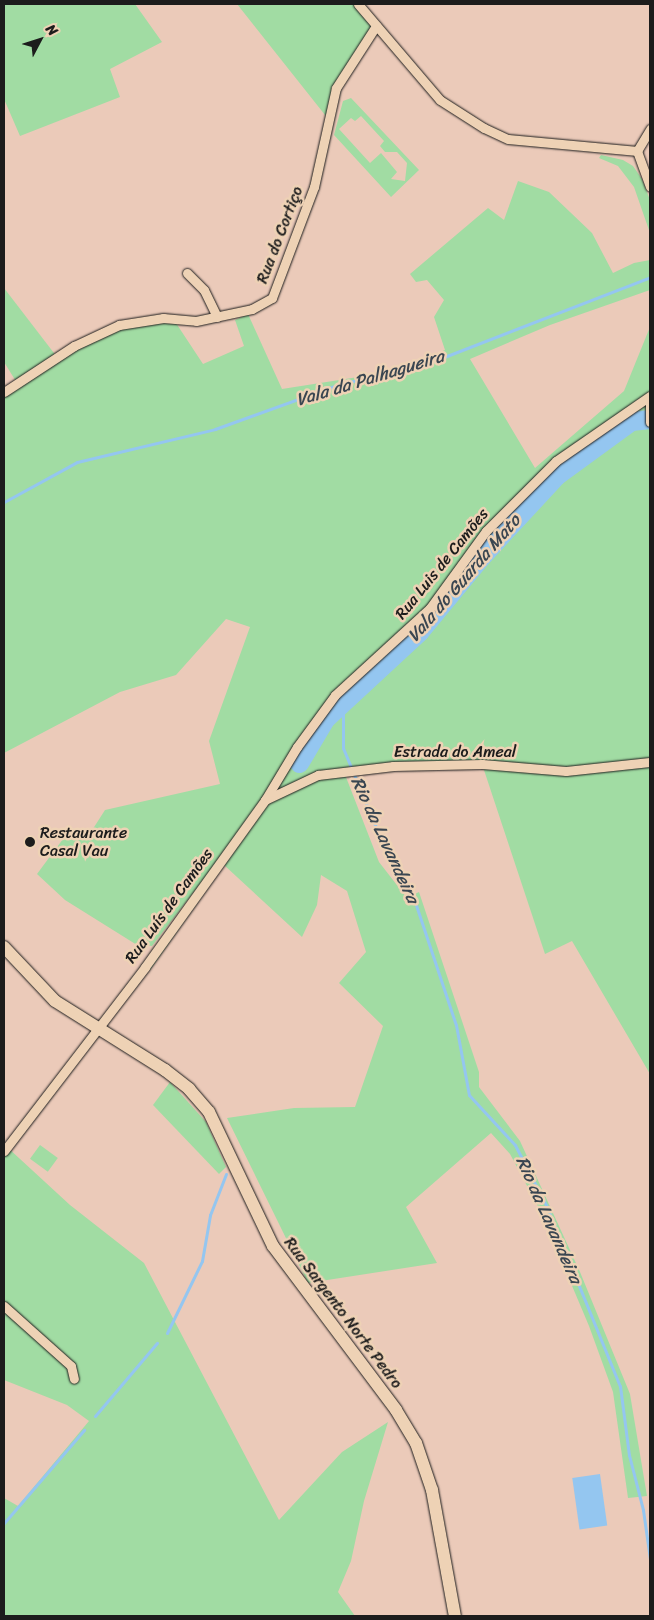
<!DOCTYPE html>
<meta charset="utf-8">
<style>
body{margin:0}
#map{position:relative;width:654px;height:1620px;overflow:hidden;background:#ebcab9;font-family:Sriracha,sans-serif}
div>[style]{position:absolute}
[style*='--x']{left:calc(var(--x)*1px);top:calc(var(--y)*1px);width:calc(var(--w)*1px);rotate:calc(var(--a)*1deg)}
.green>*{inset:0;background:#a1dca3;transform-origin:0 0}
.water>*{inset:0;background:#94c6f0;transform-origin:0 0}
.stream>*{height:3px;margin:-1.5px;padding:0 1.5px;transform-origin:1.5px;border-radius:1.5px;background:#94c6f0}
.river>*{height:19px;margin:-9.5px;padding:0 9.5px;transform-origin:9.5px;border-radius:9.5px;background:#94c6f0}
.roads{filter:drop-shadow(0 0 1px #1c1c1c) drop-shadow(0 0 1px #1c1c1c)}
.street>*{height:9px;margin:-4.5px;padding:0 4.5px;transform-origin:4.5px;border-radius:4.5px;background:#eed2b5}
.secondary>*{height:12px;margin:-6px;padding:0 6px;transform-origin:6px;border-radius:6px;background:#eed2b5}
.dots>*{width:14px;height:14px;translate:-50% -50%;box-sizing:border-box;border:2px solid #eed2b5;border-radius:50%}
span{translate:-50% -50%;white-space:nowrap;text-align:center;line-height:1.15;-webkit-text-stroke:5px #eed2b5;paint-order:stroke}
.street-label{font-size:16px;color:#1c1c1c}
.poi-label{font-size:16px;color:#1c1c1c}
.left{translate:0 -50%;text-align:left}
.water-label{font-size:18px;color:#3a4651;font-style:italic}
.frame{position:absolute;inset:0;border:5px solid #1c1c1c;pointer-events:none}
.north{position:absolute;left:15px;top:15px;width:50px;height:50px;-webkit-text-stroke:4px #eed2b5;paint-order:stroke;rotate:50deg;font-size:14px;font-weight:700;line-height:20px;text-align:center;color:#1c1c1c}
.north::after{content:'';display:block;margin:auto;width:18px;height:22px;background:#1c1c1c;clip-path:polygon(50% 0,100% 100%,50% 72%,0 100%)}
</style>
<div id="map">
<div class="green">
<div style="clip-path:polygon(4px 4px,135px 4px,162px 42px,110px 69px,120px 97px,20px 136px,4px 99px)"></div>
<div style="clip-path:polygon(237px 4px,358px 4px,376px 26px,339px 82px,329px 120px)"></div>
<div style="clip-path:polygon(evenodd,351px 98px,419px 170px,391px 197px,334px 135px,343px 101px,351px 98px,361px 116px,384px 141px,380px 146px,385px 152px,397px 152px,407px 163px,405px 181px,391px 179px,397px 172px,381px 153px,370px 163px,339px 129px,351px 118px,355px 121px,361px 116px)"></div>
<div style="clip-path:polygon(601px 155px,623px 160px,633px 166px,642px 179px,650px 200px,650px 233px,634px 187px,618px 166px,599px 158px)"></div>
<div style="clip-path:polygon(518px 181px,549px 192px,570px 212px,592px 233px,613px 273px,634px 263px,650px 260px,650px 290px,550px 325px,470px 359px,535px 468px,624px 391px,650px 327px,650px 1074px,572px 941px,545px 954px,482px 764px,344px 772px,379px 862px,407px 898px,419px 892px,479px 1072px,479px 1087px,520px 1141px,580px 1272px,630px 1394px,647px 1496px,628px 1498px,613px 1392px,589px 1326px,540px 1210px,510px 1154px,491px 1133px,406px 1207px,437px 1263px,308px 1283px,227px 1118px,294px 1108px,355px 1107px,383px 1026px,339px 983px,366px 952px,347px 891px,321px 875px,317px 905px,302px 937px,224px 865px,150px 970px,145px 967px,247px 823px,152px 946px,137px 945px,65px 900px,37px 874px,63px 839px,89px 835px,105px 810px,220px 784px,209px 741px,250px 627px,226px 619px,176px 675px,120px 692px,4px 753px,4px 394px,75px 347px,119px 326px,174px 320px,203px 364px,244px 346px,235px 320px,248px 314px,282px 389px,390px 372px,445px 350px,434px 317px,444px 300px,427px 280px,416px 282px,410px 274px,488px 208px,504px 220px)"></div>
<div style="clip-path:polygon(4px 288px,57px 357px,17px 383px,4px 362px)"></div>
<div style="clip-path:polygon(170px 1082px,206px 1122px,226px 1167px,219px 1174px,153px 1105px)"></div>
<div style="left:40px;top:1145px;width:22px;height:17px;rotate:36deg"></div>
<div style="clip-path:polygon(7px 1147px,70px 1205px,144px 1263px,279px 1520px,342px 1452px,388px 1422px,364px 1501px,351px 1561px,338px 1592px,355px 1616px,4px 1616px,4px 1498px,18px 1506px,89px 1421px,67px 1405px,4px 1380px,4px 1151px)"></div>
</div>
<div class="water">
<div style="left:600px;top:1474px;width:52px;height:28px;rotate:82deg"></div>
</div>
<div class="stream">
<div style="--x:4;--y:502;--w:83;--a:-28.7"></div>
<div style="--x:77;--y:462;--w:142;--a:-13.4"></div>
<div style="--x:215;--y:429;--w:133;--a:-19.8"></div>
<div style="--x:340;--y:384;--w:83;--a:-12.5"></div>
<div style="--x:421;--y:366;--w:246;--a:-21.2"></div>
<div style="--x:343;--y:703;--w:45;--a:90"></div>
<div style="--x:343;--y:748;--w:96;--a:67.4"></div>
<div style="--x:380;--y:837;--w:68;--a:60.8"></div>
<div style="--x:413;--y:896;--w:136;--a:71.6"></div>
<div style="--x:456;--y:1025;--w:71;--a:79.5"></div>
<div style="--x:469;--y:1095;--w:68;--a:47.4"></div>
<div style="--x:515;--y:1145;--w:68;--a:62.7"></div>
<div style="--x:546;--y:1205;--w:196;--a:67.8"></div>
<div style="--x:620;--y:1386;--w:70;--a:82.6"></div>
<div style="--x:629;--y:1455;--w:57;--a:75.7"></div>
<div style="--x:643;--y:1510;--w:49;--a:81.9"></div>
<div style="--x:167;--y:1333;--w:80;--a:-64.1"></div>
<div style="--x:202;--y:1261;--w:47;--a:-80.1"></div>
<div style="--x:210;--y:1215;--w:44;--a:-68.7"></div>
<div style="--x:95;--y:1416;--w:96;--a:-49.7"></div>
<div style="--x:4;--y:1523;--w:123;--a:-49.3"></div>
</div>
<div class="river">
<div style="--x:299;--y:763;--w:51;--a:-59.4"></div>
<div style="--x:325;--y:719;--w:128;--a:-42.8"></div>
<div style="--x:419;--y:632;--w:97;--a:-50.4"></div>
<div style="--x:481;--y:557;--w:112;--a:-47.2"></div>
<div style="--x:557;--y:475;--w:92;--a:-36.1"></div>
<div style="--x:631;--y:421;--w:19;--a:-6"></div>
</div>
<div class="roads">
<div class="street">
<div style="--x:358;--y:4;--w:126;--a:49.5"></div>
<div style="--x:440;--y:100;--w:52;--a:32.5"></div>
<div style="--x:484;--y:128;--w:26;--a:25"></div>
<div style="--x:508;--y:139;--w:130;--a:5.3"></div>
<div style="--x:637;--y:151;--w:38;--a:70"></div>
<div style="--x:637;--y:151;--w:26;--a:-59"></div>
<div style="--x:187;--y:273;--w:24;--a:45"></div>
<div style="--x:204;--y:290;--w:30;--a:64"></div>
<div style="--x:4;--y:392;--w:84;--a:-33.3"></div>
<div style="--x:74;--y:346;--w:50;--a:-25"></div>
<div style="--x:119;--y:325;--w:45;--a:-9"></div>
<div style="--x:163;--y:318;--w:33;--a:5"></div>
<div style="--x:196;--y:321;--w:57;--a:-12.1"></div>
<div style="--x:252;--y:309;--w:23;--a:-29"></div>
<div style="--x:272;--y:298;--w:119;--a:-69.3"></div>
<div style="--x:314;--y:187;--w:101;--a:-77.5"></div>
<div style="--x:336;--y:88;--w:74;--a:-57.2"></div>
<div style="--x:650;--y:397;--w:25;--a:90"></div>
<div style="--x:265;--y:800;--w:59;--a:-25.3"></div>
<div style="--x:318;--y:775;--w:76;--a:-6.8"></div>
<div style="--x:393;--y:766;--w:89;--a:-1.3"></div>
<div style="--x:482;--y:764;--w:84;--a:4.8"></div>
<div style="--x:566;--y:771;--w:84;--a:-6.1"></div>
<div style="--x:4;--y:1151;--w:232;--a:-52.5"></div>
<div style="--x:145;--y:967;--w:206;--a:-54.3"></div>
<div style="--x:265;--y:800;--w:62;--a:-58.9"></div>
<div style="--x:297;--y:747;--w:64;--a:-53.8"></div>
<div style="--x:335;--y:695;--w:129;--a:-42.5"></div>
<div style="--x:430;--y:608;--w:95;--a:-54"></div>
<div style="--x:486;--y:531;--w:99;--a:-45"></div>
<div style="--x:556;--y:461;--w:114;--a:-34.7"></div>
<div style="--x:4;--y:1306;--w:90;--a:41.8"></div>
<div style="--x:71;--y:1366;--w:13;--a:77"></div>
</div>
<div class="secondary">
<div style="--x:4;--y:947;--w:74;--a:46.6"></div>
<div style="--x:55;--y:1001;--w:130;--a:32.1"></div>
<div style="--x:165;--y:1070;--w:31;--a:38"></div>
<div style="--x:189;--y:1089;--w:30;--a:49"></div>
<div style="--x:209;--y:1112;--w:148;--a:64.5"></div>
<div style="--x:273;--y:1246;--w:205;--a:53.1"></div>
<div style="--x:396;--y:1410;--w:39;--a:59"></div>
<div style="--x:416;--y:1443;--w:50;--a:71.2"></div>
<div style="--x:432;--y:1490;--w:128;--a:79.7"></div>
</div>
</div>
<div class="dots">
<div style="left:30px;top:842px;background:#1c1c1c"></div>
</div>
<div class="street-label">
<span style="left:280px;top:235px;rotate:-69deg">Rua do Cortiço</span>
<span style="left:442px;top:564px;rotate:-51deg">Rua Luis de Camões</span>
<span style="left:455px;top:752px">Estrada do Ameal</span>
<span style="left:169px;top:906px;rotate:-54deg">Rua Luís de Camões</span>
<span style="left:343px;top:1313px;rotate:53deg">Rua Sargento Norte Pedro</span>
</div>
<div class="poi-label">
<span class="left" style="left:40px;top:842px">Restaurante<br>Casal Vau</span>
</div>
<div class="water-label">
<span style="left:370px;top:378px;rotate:-17deg">Vala da Palhagueira</span>
<span style="left:464px;top:578px;rotate:-49deg">Vala do Guarda Mato</span>
<span style="left:385px;top:840px;rotate:65deg">Rio da Lavandeira</span>
<span style="left:549px;top:1220px;rotate:66deg">Rio da Lavandeira</span>
</div>
<div class="frame"></div>
<div class="north">N</div>
</div>
